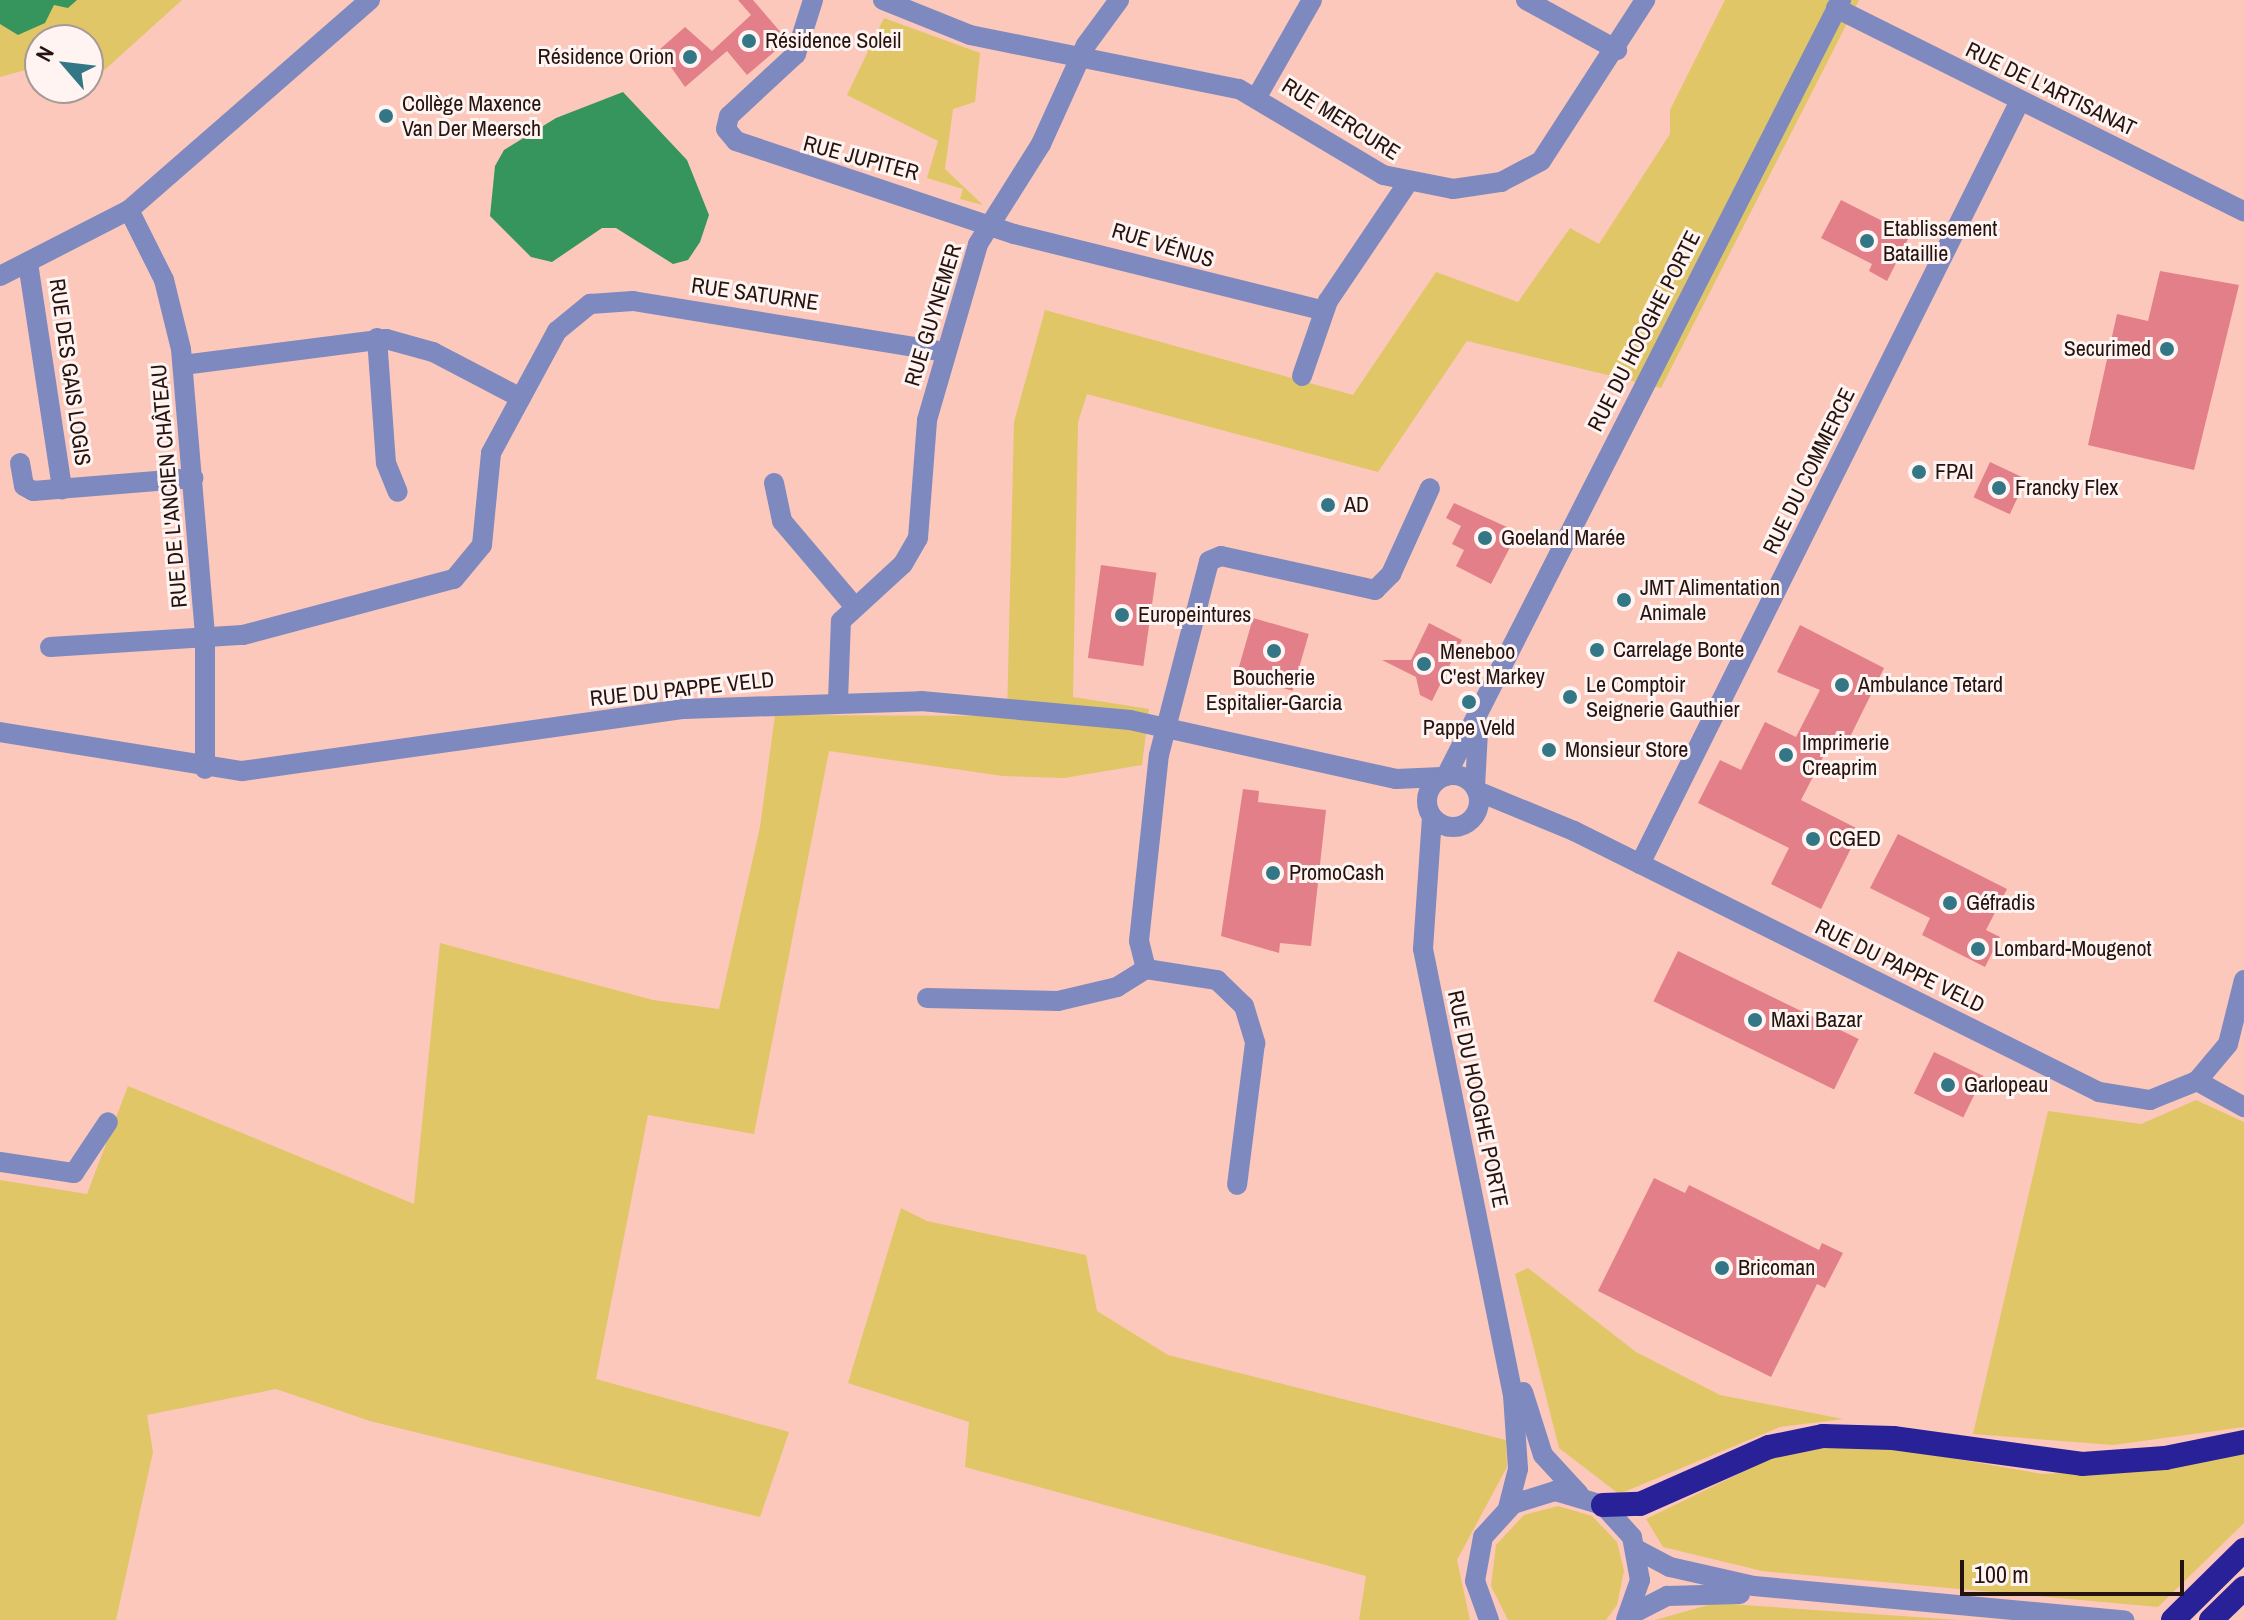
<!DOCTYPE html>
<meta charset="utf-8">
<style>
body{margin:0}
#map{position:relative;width:2244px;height:1620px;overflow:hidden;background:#fbc8bb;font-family:"Archivo Narrow",sans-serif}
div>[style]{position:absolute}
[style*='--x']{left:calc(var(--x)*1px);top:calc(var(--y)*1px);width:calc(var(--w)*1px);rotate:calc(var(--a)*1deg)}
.green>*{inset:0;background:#e0c667}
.water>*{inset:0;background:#36955d}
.building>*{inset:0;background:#e37f89;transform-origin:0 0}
.minor>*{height:20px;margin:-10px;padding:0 10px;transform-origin:10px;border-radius:10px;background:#7d89bf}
.minor>.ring{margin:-10px;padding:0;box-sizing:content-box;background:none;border:20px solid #7d89bf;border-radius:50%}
.highway>*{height:24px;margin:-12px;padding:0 12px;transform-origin:12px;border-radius:12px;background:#282198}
.dots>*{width:22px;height:22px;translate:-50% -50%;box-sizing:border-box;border:4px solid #fff4f1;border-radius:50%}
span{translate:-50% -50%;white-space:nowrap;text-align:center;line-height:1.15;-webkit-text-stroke:6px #fff4f1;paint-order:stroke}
.poi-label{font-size:22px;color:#24130e}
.left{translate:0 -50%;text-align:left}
.right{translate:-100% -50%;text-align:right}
.street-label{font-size:22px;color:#24130e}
.north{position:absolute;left:24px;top:24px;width:80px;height:80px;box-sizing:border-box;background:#fff4f1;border:2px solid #a79a96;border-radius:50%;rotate:298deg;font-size:22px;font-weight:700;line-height:32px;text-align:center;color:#24130e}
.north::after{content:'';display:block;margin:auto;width:28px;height:36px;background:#337786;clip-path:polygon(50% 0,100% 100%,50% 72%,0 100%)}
.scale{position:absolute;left:1960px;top:1560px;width:224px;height:36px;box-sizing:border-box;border:4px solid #24130e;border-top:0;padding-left:10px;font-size:24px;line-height:28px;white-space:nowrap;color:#24130e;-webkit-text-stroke:6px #fff4f1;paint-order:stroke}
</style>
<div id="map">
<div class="green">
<div style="clip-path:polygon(0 0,182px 0,100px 74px,88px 40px,40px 40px,40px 66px,0 77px)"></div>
<div style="clip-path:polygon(1725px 0,1859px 0,1661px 388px,1467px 341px,1378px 472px,1087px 394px,1078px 422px,1073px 697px,1149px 709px,1142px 765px,1064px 778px,1003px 776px,829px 751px,754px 1134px,648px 1115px,596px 1379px,789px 1432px,760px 1517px,370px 1421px,276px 1389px,147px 1415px,153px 1452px,116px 1620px,0 1620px,0 1180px,87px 1194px,128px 1086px,414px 1204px,440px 943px,653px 1000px,719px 1009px,760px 827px,775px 715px,1007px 716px,1014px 422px,1045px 310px,1353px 395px,1436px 272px,1518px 302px,1570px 228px,1599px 244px,1670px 134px,1670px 110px)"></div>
<div style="clip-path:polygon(884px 18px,980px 53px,975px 102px,953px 109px,945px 169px,983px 205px,960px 199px,963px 189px,927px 178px,938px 141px,847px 95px)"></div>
<div style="clip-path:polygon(2196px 1100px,2244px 1122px,2244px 1427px,2113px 1445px,1973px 1434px,2048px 1111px,2141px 1124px)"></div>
<div style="clip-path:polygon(901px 1208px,927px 1221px,1086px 1255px,1097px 1311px,1168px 1355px,1506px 1440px,1507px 1467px,1457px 1560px,1470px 1620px,1359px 1620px,1366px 1576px,965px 1467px,969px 1422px,848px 1383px)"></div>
<div style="clip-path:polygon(1528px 1268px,1636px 1352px,1720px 1395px,1843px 1419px,1780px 1427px,1619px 1494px,1559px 1448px,1515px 1274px)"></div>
<div style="clip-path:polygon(1792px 1448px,1894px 1448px,2042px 1474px,2185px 1466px,2244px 1450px,2244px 1523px,2158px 1607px,1762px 1571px,1663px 1547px,1646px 1519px)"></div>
<div style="clip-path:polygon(1558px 1506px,1592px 1516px,1617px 1542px,1624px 1571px,1617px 1605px,1606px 1620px,1508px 1620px,1491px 1586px,1496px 1545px,1524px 1515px)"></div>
<div style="clip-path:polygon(1715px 1603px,1959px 1620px,1655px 1620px)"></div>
</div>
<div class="water">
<div style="clip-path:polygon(0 0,77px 0,68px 8px,54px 5px,45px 23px,18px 35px,0 24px)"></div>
<div style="clip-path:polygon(623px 92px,687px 160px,709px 215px,700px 242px,688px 260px,673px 264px,616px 228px,602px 228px,552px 262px,531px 257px,490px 216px,495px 166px,504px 150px,556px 118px)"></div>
</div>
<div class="building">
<div style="clip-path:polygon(738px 0,753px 0,783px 35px,781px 46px,747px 75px,727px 51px,685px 87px,659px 50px,685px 27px,712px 51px,751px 15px)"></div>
<div style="clip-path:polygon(1841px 200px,1910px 235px,1887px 281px,1869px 271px,1872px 264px,1821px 238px)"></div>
<div style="clip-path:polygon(2160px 271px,2239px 285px,2194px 470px,2088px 445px,2117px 314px,2148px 321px)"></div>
<div style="left:1990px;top:462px;width:40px;height:39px;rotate:25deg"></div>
<div style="clip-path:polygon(1454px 503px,1518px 532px,1491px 584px,1456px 566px,1464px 550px,1452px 544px,1461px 526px,1446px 518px)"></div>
<div style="left:1101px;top:565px;width:56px;height:94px;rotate:8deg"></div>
<div style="left:1253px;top:618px;width:58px;height:59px;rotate:16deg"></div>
<div style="clip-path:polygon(1429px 623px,1462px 640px,1432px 701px,1420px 695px,1416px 677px,1382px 660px,1411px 660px)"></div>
<div style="clip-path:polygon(1800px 625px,1884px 668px,1849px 739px,1836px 732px,1801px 800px,1860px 830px,1821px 909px,1771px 884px,1789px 848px,1698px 803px,1720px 760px,1741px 770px,1765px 722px,1796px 737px,1820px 690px,1777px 672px)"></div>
<div style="clip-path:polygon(1243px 789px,1259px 791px,1258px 802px,1326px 810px,1311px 946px,1280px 943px,1279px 953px,1221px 936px)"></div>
<div style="clip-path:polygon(1898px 834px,2007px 889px,1986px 930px,2000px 937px,1985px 967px,1922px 935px,1930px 918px,1870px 888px)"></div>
<div style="left:1678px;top:951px;width:201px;height:56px;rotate:26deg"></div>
<div style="left:1934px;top:1052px;width:55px;height:46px;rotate:26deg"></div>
<div style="clip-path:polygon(1654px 1178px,1685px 1193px,1689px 1185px,1819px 1250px,1822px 1243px,1843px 1253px,1825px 1288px,1817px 1284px,1771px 1377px,1598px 1291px)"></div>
</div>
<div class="minor">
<div style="--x:813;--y:0;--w:57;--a:107.5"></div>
<div style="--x:796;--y:54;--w:91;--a:137.2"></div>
<div style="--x:729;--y:116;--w:13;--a:103"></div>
<div style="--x:726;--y:129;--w:16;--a:50"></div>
<div style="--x:736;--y:141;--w:293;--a:18.5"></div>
<div style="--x:1014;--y:234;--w:319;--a:13.9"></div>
<div style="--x:883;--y:0;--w:94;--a:21.9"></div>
<div style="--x:970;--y:35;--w:274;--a:11.4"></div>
<div style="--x:1239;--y:89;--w:168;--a:30.8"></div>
<div style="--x:1383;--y:175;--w:71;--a:11.3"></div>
<div style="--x:1453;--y:189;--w:49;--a:-8.3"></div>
<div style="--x:1501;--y:182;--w:45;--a:-27.7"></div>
<div style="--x:1541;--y:161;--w:192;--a:-57.1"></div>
<div style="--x:1526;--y:0;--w:104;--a:28.8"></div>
<div style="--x:1836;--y:8;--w:456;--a:26.5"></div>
<div style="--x:1258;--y:95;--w:109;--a:-60.4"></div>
<div style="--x:129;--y:210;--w:78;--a:63.4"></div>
<div style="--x:164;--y:280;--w:71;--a:76.2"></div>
<div style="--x:181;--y:349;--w:289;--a:85.2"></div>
<div style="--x:205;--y:637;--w:132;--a:90"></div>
<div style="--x:28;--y:263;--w:229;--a:81.4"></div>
<div style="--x:0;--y:276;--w:145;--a:-27.1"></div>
<div style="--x:129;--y:210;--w:320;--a:-41.1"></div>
<div style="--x:377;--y:338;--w:125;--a:85.9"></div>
<div style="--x:386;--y:463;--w:31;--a:68"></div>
<div style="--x:183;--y:365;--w:205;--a:-7.3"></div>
<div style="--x:386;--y:339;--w:49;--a:15.5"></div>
<div style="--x:433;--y:352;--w:99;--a:27.6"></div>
<div style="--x:1302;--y:376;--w:79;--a:-70.9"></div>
<div style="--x:1328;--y:301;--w:141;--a:-56"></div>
<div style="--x:20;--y:463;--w:23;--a:80"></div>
<div style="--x:24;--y:486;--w:10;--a:29"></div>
<div style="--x:33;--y:491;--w:161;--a:-4.6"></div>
<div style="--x:774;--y:483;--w:39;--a:78"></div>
<div style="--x:782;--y:521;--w:111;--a:49.7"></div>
<div style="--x:50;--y:647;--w:193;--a:-3.6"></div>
<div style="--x:243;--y:635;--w:218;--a:-14.9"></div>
<div style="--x:454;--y:579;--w:44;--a:-50.5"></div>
<div style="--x:482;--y:545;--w:92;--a:-84.4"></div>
<div style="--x:491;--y:453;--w:139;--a:-61.6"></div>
<div style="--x:557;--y:331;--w:43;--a:-39.3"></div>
<div style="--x:590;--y:304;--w:43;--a:-4"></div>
<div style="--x:633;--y:301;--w:317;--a:9.3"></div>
<div style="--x:838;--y:701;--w:80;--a:-87.9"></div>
<div style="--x:841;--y:621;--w:84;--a:-42.6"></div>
<div style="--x:903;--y:564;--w:30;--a:-60"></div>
<div style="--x:918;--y:538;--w:118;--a:-85.6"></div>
<div style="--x:927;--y:420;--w:183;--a:-73.8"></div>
<div style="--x:978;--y:244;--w:118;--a:-57.8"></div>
<div style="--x:1041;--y:144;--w:109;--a:-65.6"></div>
<div style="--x:1086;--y:45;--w:56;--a:-53.7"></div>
<div style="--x:0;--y:732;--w:245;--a:9.2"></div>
<div style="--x:242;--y:771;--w:446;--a:-8"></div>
<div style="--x:684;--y:709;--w:237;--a:-1.9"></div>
<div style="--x:921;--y:701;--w:210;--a:5.2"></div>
<div style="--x:1130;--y:720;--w:272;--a:12.5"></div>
<div style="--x:1396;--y:779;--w:46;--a:-2.5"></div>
<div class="ring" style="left:1427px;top:775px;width:32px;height:32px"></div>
<div style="--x:1446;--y:776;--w:871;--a:-63.02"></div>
<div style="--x:1475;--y:787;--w:56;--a:-86.9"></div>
<div style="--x:1477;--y:791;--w:105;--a:22.4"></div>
<div style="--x:1574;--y:831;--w:586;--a:26.43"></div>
<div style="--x:2099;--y:1092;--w:52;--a:8.9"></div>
<div style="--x:2150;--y:1100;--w:51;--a:-22"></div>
<div style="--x:2197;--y:1081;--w:54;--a:29"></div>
<div style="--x:1432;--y:817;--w:132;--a:93.9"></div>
<div style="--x:1423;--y:949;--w:455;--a:78.6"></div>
<div style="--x:1513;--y:1395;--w:74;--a:86.1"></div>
<div style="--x:1518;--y:1469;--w:40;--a:104.4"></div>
<div style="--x:1640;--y:864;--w:852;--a:-63.53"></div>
<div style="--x:1146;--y:969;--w:29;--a:-104"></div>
<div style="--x:1139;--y:941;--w:187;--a:-83.9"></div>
<div style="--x:1159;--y:755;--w:200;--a:-75.5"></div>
<div style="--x:1209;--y:561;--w:13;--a:-23"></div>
<div style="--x:1221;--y:556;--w:158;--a:12.4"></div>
<div style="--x:1375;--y:590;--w:23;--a:-45"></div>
<div style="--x:1391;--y:574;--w:94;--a:-65.6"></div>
<div style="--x:927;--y:998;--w:131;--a:1.3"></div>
<div style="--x:1058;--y:1001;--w:61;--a:-13.3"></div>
<div style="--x:1117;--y:987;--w:34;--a:-32"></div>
<div style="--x:1146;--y:969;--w:72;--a:8.8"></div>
<div style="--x:1217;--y:980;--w:37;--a:44"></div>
<div style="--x:1244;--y:1006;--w:39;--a:73"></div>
<div style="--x:1255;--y:1043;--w:143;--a:97.2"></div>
<div style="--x:2197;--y:1081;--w:48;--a:-50"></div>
<div style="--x:2228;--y:1044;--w:66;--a:-76"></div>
<div style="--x:0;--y:1162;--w:75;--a:8.5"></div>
<div style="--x:74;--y:1173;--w:61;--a:-56.3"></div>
<div style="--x:1523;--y:1392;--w:66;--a:72.4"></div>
<div style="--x:1543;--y:1455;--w:53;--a:47.3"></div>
<div style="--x:1636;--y:1549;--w:38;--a:28"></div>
<div style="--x:1670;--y:1567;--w:86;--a:12.7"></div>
<div style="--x:1754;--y:1586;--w:372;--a:5.3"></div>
<div style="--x:1630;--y:1615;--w:42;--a:-27.2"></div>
<div style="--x:1667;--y:1596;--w:73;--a:-1.6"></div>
<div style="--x:1489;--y:1620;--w:41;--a:-109.7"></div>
<div style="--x:1475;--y:1581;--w:45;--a:-79.7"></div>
<div style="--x:1483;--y:1537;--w:45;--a:-47.7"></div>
<div style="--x:1513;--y:1504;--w:44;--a:-17.2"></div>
<div style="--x:1555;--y:1491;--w:50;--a:16.3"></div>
<div style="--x:1603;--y:1505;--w:43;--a:47.8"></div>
<div style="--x:1632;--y:1537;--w:44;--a:79.5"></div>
<div style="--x:1640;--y:1580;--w:42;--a:109.3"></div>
</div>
<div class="highway">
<div style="--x:1603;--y:1505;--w:37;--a:-2"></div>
<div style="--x:1640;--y:1504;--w:141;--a:-23.8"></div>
<div style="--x:1769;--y:1447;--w:55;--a:-11.5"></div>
<div style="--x:1823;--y:1436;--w:70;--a:1.6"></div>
<div style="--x:1893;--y:1438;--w:191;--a:7.8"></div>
<div style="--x:2082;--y:1464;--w:83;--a:-4.1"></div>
<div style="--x:2165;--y:1458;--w:81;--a:-11.4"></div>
<div style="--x:2173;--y:1620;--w:100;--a:-44.6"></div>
<div style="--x:2211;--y:1620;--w:46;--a:-44.1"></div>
</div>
<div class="dots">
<div style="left:749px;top:41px;background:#337786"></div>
<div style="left:690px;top:57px;background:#337786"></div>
<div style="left:386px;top:116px;background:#337786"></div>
<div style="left:1867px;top:241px;background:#337786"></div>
<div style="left:2167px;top:349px;background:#337786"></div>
<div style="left:1919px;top:472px;background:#337786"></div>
<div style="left:1999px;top:488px;background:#337786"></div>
<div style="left:1328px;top:505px;background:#337786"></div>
<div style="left:1485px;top:538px;background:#337786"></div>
<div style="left:1624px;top:600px;background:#337786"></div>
<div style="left:1122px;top:615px;background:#337786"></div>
<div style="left:1597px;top:650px;background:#337786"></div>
<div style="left:1274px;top:651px;background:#337786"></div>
<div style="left:1424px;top:664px;background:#337786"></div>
<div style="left:1842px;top:685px;background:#337786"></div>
<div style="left:1570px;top:697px;background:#337786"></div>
<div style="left:1469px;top:702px;background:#337786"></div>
<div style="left:1549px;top:750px;background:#337786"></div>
<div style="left:1786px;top:755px;background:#337786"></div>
<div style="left:1813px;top:839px;background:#337786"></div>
<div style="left:1273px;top:873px;background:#337786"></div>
<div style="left:1950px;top:903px;background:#337786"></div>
<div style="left:1978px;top:949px;background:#337786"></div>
<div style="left:1755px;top:1020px;background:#337786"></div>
<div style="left:1948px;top:1085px;background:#337786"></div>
<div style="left:1722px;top:1268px;background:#337786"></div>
</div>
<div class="poi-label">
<span class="left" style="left:765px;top:41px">Résidence Soleil</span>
<span class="right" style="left:674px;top:57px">Résidence Orion</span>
<span class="left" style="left:402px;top:116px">Collège Maxence<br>Van Der Meersch</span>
<span class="left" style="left:1883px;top:241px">Etablissement<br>Bataillie</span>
<span class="right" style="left:2151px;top:349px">Securimed</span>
<span class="left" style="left:1935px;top:472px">FPAI</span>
<span class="left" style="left:2015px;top:488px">Francky Flex</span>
<span class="left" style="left:1344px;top:505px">AD</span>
<span class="left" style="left:1501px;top:538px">Goeland Marée</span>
<span class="left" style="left:1640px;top:600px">JMT Alimentation<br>Animale</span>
<span class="left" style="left:1138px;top:615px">Europeintures</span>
<span class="left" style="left:1613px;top:650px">Carrelage Bonte</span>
<span class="left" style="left:1440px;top:664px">Meneboo<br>C'est Markey</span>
<span style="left:1274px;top:690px">Boucherie<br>Espitalier-Garcia</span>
<span class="left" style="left:1586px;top:697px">Le Comptoir<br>Seignerie Gauthier</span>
<span class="left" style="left:1858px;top:685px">Ambulance Tetard</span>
<span style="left:1469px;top:728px">Pappe Veld</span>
<span class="left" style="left:1802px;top:755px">Imprimerie<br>Creaprim</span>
<span class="left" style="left:1565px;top:750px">Monsieur Store</span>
<span class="left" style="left:1829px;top:839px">CGED</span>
<span class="left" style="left:1289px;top:873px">PromoCash</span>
<span class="left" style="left:1966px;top:903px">Géfradis</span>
<span class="left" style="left:1994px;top:949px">Lombard-Mougenot</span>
<span class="left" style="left:1771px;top:1020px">Maxi Bazar</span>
<span class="left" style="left:1964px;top:1085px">Garlopeau</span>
<span class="left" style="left:1738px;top:1268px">Bricoman</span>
</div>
<div class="street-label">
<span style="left:2051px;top:89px;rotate:26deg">RUE DE L'ARTISANAT</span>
<span style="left:1341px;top:119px;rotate:32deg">RUE MERCURE</span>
<span style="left:861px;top:158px;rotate:15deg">RUE JUPITER</span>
<span style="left:1163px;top:245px;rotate:17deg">RUE VÉNUS</span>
<span style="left:755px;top:294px;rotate:8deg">RUE SATURNE</span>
<span style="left:933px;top:315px;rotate:-73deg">RUE GUYNEMER</span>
<span style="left:1644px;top:331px;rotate:-63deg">RUE DU HOOGHE PORTE</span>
<span style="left:70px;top:372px;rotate:82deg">RUE DES GAIS LOGIS</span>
<span style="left:1809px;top:471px;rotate:-64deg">RUE DU COMMERCE</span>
<span style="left:169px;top:486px;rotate:-95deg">RUE DE L'ANCIEN CHÂTEAU</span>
<span style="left:682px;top:689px;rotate:-6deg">RUE DU PAPPE VELD</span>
<span style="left:1900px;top:966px;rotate:26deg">RUE DU PAPPE VELD</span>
<span style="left:1478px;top:1099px;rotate:78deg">RUE DU HOOGHE PORTE</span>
</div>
<div class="north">N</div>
<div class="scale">100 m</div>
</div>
